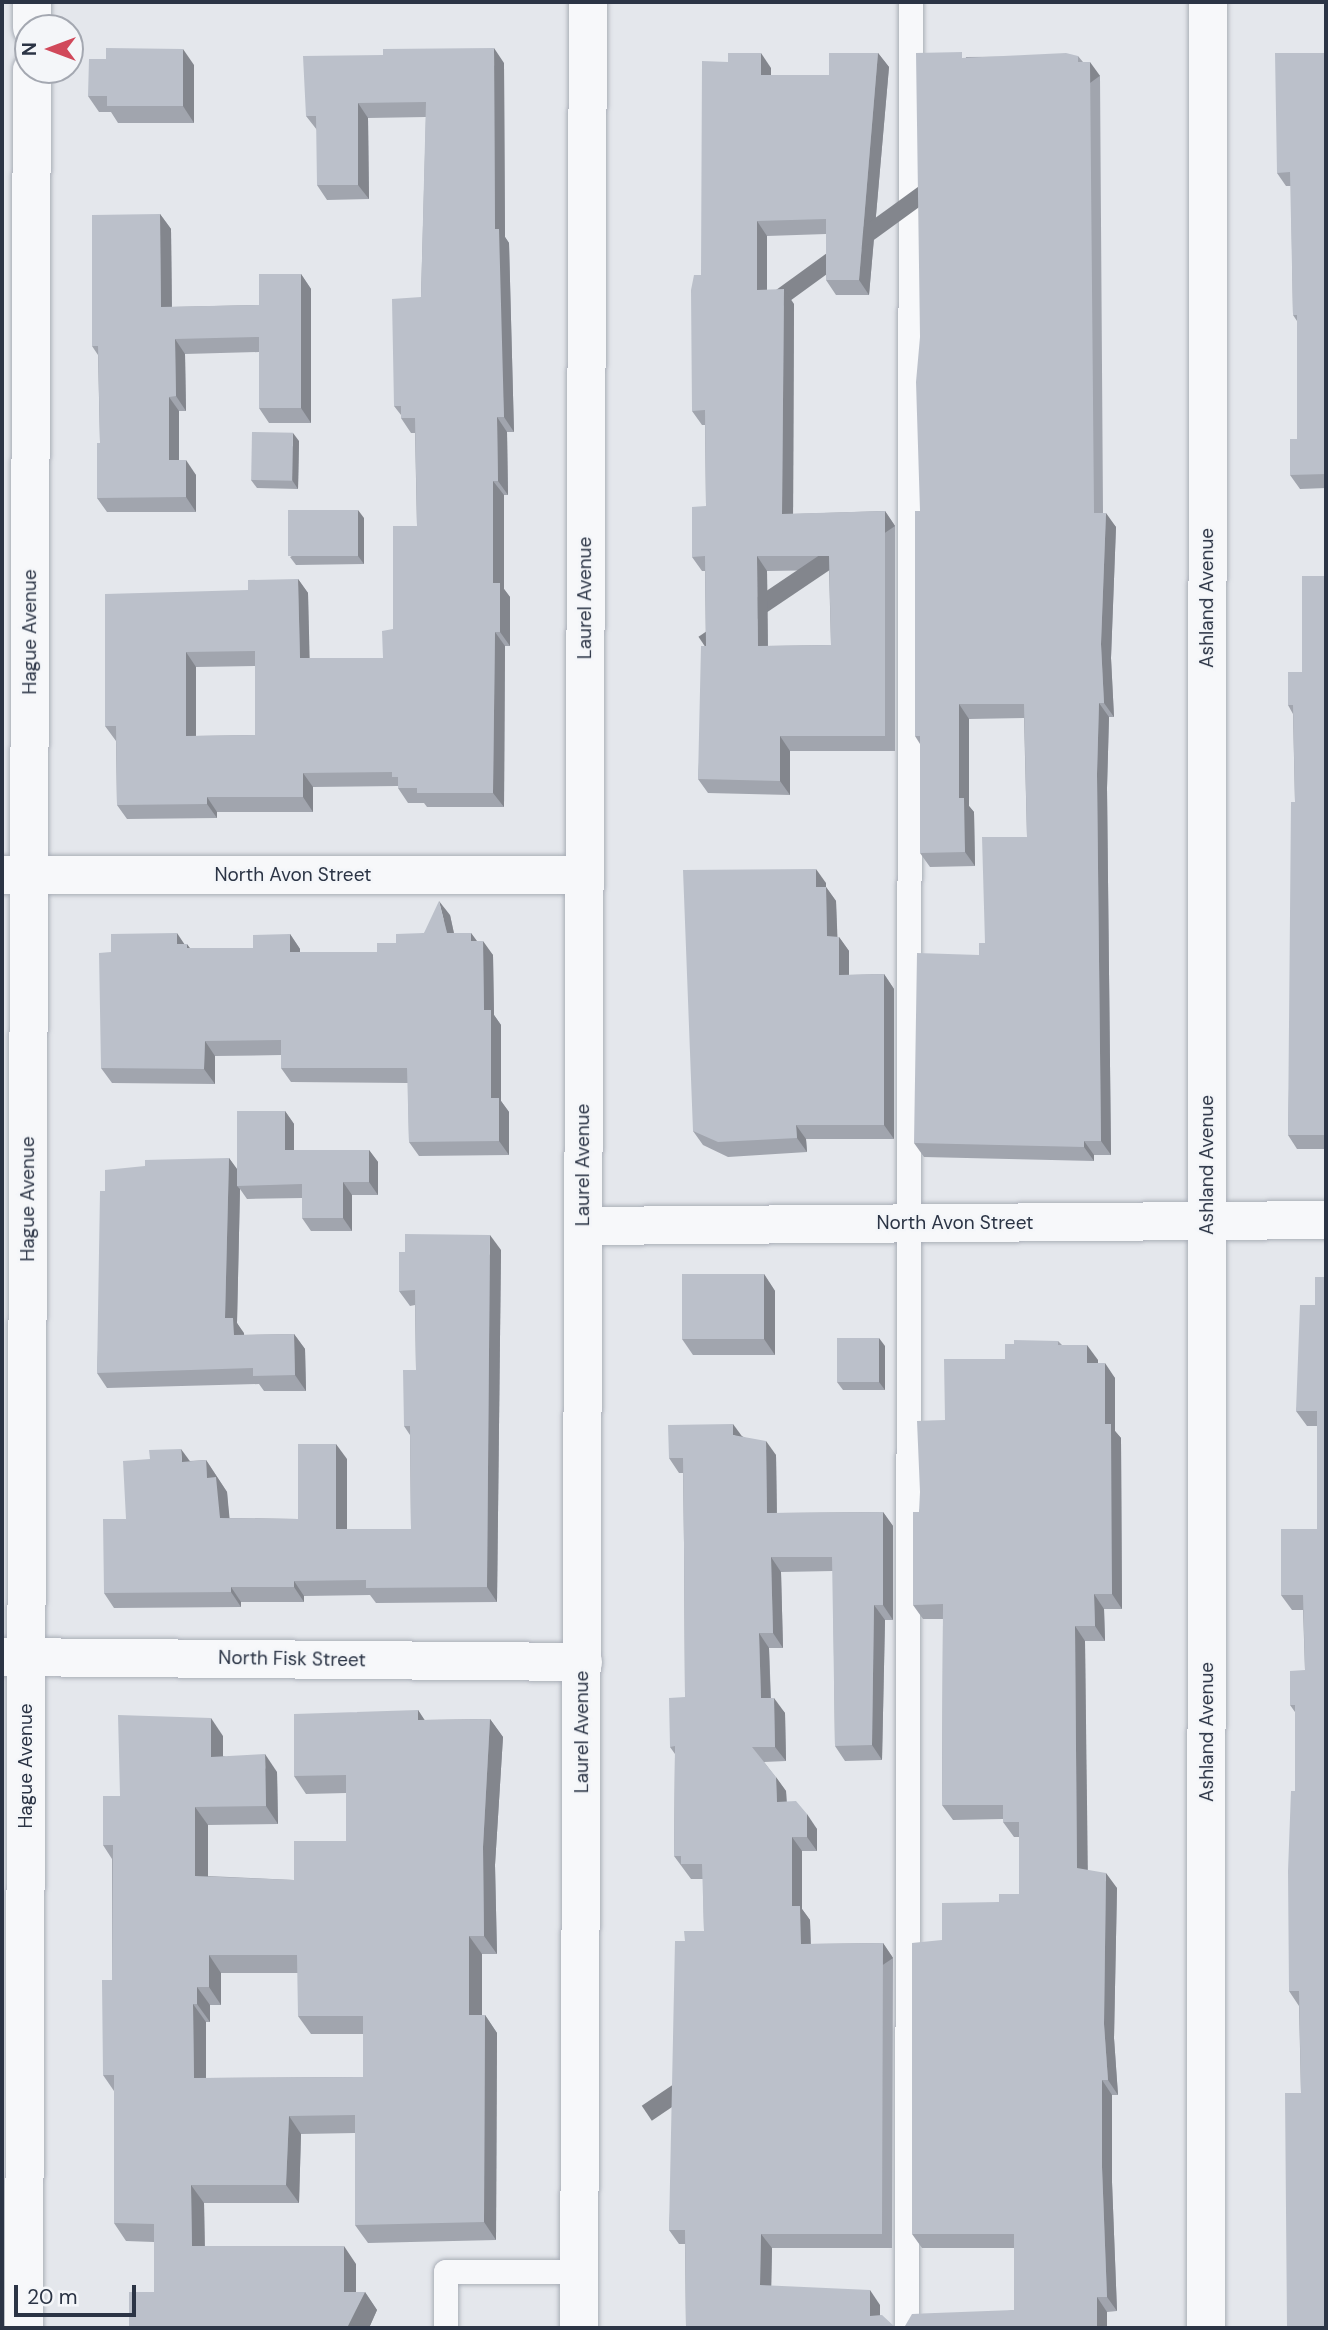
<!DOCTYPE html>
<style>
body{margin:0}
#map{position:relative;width:1328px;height:2330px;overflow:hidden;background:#e4e7ec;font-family:"DM Sans",sans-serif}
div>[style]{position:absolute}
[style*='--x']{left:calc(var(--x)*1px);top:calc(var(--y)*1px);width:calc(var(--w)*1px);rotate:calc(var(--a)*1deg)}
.roads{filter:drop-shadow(0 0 2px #a9aeb7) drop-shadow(0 0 2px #a9aeb7)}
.lane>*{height:24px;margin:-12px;padding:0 12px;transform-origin:12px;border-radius:12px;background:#f7f8fa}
.street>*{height:38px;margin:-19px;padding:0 19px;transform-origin:19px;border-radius:19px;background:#f7f8fa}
.wall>*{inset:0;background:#a1a5ae}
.shaded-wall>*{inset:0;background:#83868d;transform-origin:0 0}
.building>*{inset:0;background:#bbc0ca;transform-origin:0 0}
span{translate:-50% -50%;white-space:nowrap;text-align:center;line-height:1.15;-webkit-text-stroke:5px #f4f6f9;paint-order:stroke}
.street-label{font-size:19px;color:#2b3445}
.frame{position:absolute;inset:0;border:4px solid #2b3445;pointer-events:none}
.north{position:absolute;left:14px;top:14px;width:70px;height:70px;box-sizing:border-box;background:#f4f6f9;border:2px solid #a4a8b1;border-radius:50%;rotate:270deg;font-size:19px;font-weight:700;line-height:28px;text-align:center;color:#2b3445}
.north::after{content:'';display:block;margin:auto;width:24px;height:32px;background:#d1495b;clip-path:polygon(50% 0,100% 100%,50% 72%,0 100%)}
.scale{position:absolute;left:14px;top:2285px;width:122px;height:32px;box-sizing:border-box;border:4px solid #2b3445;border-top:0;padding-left:9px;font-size:21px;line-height:24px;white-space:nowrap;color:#2b3445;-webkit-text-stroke:5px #f4f6f9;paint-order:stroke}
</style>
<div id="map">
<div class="roads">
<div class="lane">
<div style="--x:446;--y:2328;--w:56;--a:-90"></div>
<div style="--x:446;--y:2272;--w:133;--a:0"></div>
<div style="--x:907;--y:2328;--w:2326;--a:-89.9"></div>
</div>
<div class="street">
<div style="--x:32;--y:2;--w:26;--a:90"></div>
<div style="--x:2;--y:875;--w:582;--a:0"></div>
<div style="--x:583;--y:1226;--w:743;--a:-0.46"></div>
<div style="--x:2;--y:1657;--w:581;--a:0.49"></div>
<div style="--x:24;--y:2328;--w:2258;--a:-89.8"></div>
<div style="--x:579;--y:2328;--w:2326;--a:-89.78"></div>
<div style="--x:1206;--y:2328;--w:2326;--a:-89.95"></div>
</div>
</div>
<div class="wall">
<div style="clip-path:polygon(evenodd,878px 53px,889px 67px,869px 295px,836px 295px,826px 280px,826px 234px,767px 236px,767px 290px,794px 304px,793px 514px,885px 511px,895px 526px,895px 751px,790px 751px,790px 795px,708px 793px,698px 779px,706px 646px,705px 571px,702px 571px,692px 557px,706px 506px,705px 425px,702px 425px,692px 411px,701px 275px,771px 68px,771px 75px,829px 75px,878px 53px,829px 570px,831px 645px,768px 646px,767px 571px,829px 570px)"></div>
<div style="clip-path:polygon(1326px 53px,1326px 488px,1300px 489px,1290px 475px,1297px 439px,1297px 321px,1293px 315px,1291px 186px,1286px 186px,1277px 173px)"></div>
<div style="clip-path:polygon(1078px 56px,1083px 62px,1100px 76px,1103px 513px,1116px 527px,1111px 658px,1114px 717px,1109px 717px,1107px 788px,1111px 1155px,1094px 1155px,1094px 1161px,924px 1157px,914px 1143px,979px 955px,985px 943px,1027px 837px,1024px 718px,969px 719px,969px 806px,974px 812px,975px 866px,930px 867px,920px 853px,920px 744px,915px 736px,920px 511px,966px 57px)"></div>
<div style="clip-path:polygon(evenodd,504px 63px,505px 237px,509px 243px,514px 432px,507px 432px,508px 495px,504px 495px,504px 589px,510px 597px,510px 646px,505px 646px,504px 807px,427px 807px,424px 803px,408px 803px,398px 788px,398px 786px,313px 787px,313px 812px,217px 812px,217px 818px,127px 819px,117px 805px,116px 741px,105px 726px,248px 590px,298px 579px,308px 593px,309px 658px,383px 658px,393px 629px,417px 526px,415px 433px,411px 433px,401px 418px,401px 415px,394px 406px,421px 297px,426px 117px,368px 118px,369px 199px,327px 200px,317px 185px,317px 130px,306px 116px,504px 63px,255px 666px,255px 735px,196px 736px,196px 667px,255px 666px)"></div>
<div style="clip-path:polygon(194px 65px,194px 123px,118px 123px,111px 112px,99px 112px,88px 96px)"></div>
<div style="clip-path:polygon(160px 214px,171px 229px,172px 307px,259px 305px,301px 274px,311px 289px,311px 423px,269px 423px,259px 408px,259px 352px,185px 354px,186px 411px,179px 411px,179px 460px,196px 475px,196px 512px,107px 512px,97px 498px,100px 443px,98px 355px,92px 346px)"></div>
<div style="clip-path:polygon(299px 441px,298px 489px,257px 488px,251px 480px)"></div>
<div style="clip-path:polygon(364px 518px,364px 564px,296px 565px,290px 557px)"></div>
<div style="clip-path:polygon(1326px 576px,1326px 1149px,1297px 1149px,1288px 1135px,1295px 802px,1293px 714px,1288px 705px,1302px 672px)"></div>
<div style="clip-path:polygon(826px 883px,826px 887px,836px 901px,837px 937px,839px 937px,849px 951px,849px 975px,884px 974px,894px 989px,894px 1139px,806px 1139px,807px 1152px,728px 1157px,703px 1145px,693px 1131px)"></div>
<div style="clip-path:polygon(450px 915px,454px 933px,471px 933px,477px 941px,493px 955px,494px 1015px,501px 1025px,501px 1101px,509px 1112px,509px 1155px,419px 1156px,409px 1142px,408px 1083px,291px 1082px,281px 1068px,281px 1055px,215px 1056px,215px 1084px,112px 1083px,101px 1068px,111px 952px,190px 948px,253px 948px,290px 934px,300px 949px,300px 952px,377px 952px,396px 943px,424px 933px)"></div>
<div style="clip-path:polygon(285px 1111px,294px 1124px,294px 1150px,369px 1150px,378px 1162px,378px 1195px,352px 1195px,352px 1231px,311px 1231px,302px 1218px,302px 1198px,247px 1199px,240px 1189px,237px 1323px,244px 1335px,294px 1334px,305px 1349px,306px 1391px,264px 1391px,259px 1384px,107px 1388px,97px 1373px,105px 1191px,229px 1158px,237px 1170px)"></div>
<div style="clip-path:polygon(501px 1250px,497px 1602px,376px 1603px,370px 1595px,304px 1596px,304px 1602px,241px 1602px,241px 1607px,114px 1608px,104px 1593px,126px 1519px,150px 1459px,190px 1461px,206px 1460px,227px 1492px,229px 1518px,298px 1519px,347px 1459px,347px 1529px,411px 1529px,410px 1435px,404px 1426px,416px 1370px,415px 1305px,410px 1306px,399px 1291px)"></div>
<div style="clip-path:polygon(764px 1274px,775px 1291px,775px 1355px,693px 1355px,682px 1339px)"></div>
<div style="clip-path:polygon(1326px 1277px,1301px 2093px,1299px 2006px,1289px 1991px,1295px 1791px,1295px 1712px,1290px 1705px,1305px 1670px,1303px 1610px,1292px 1610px,1281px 1595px,1317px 1529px,1317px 1426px,1307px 1426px,1296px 1411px)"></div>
<div style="clip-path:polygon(1058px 1341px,1062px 1345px,1098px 1360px,1098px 1363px,1115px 1378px,1115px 1431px,1121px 1438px,1122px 1609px,1104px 1609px,1105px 1641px,1085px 1641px,1087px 1870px,1117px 1888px,1114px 2038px,1118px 2095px,1112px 2095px,1112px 2182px,1117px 2311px,1107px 2312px,1107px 2328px,686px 2328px,685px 2244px,679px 2244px,669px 2230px,685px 1941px,704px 1931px,703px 1879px,691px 1879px,674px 1856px,675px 1754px,670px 1747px,685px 1697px,684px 1544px,683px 1473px,679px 1473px,669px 1458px,742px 1436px,776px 1455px,777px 1513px,883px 1512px,893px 1526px,893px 1620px,885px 1620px,882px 1760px,845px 1761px,835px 1746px,833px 1571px,781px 1572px,783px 1648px,769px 1648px,771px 1698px,785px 1713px,786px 1761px,764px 1762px,786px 1791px,787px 1802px,817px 1829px,817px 1851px,802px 1851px,802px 1909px,810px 1920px,811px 1944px,883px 1943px,893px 1958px,892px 2248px,772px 2248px,771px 2286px,880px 2305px,880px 2315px,896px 2328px,1014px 2310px,1014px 2248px,922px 2248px,912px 2234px,942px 1940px,999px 1902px,1019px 1894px,1019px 1837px,1014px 1837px,1003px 1822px,1003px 1819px,953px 1820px,942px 1805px,943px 1619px,923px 1619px,913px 1605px,919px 1512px,945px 1420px,1005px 1359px,1014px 1344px)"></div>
<div style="clip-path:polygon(885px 1346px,885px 1390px,843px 1390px,837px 1382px)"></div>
<div style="clip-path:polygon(evenodd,418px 1710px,424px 1720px,490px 1719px,503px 1737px,495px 1865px,497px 1954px,482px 1954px,482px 2015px,485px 2015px,497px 2033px,496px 2240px,368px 2243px,355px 2225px,355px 2133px,301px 2134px,299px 2203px,204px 2203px,205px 2246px,356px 2264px,356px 2292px,365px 2292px,377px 2310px,369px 2328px,129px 2328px,154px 2292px,154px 2242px,126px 2241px,114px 2223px,114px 2091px,103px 2075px,112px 1980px,112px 1859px,103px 1845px,120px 1796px,223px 1736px,223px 1756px,277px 1772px,278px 1824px,208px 1825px,208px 1876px,294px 1880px,346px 1841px,346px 1793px,306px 1794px,294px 1776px,418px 1710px,221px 1973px,298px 1973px,298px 2016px,311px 2034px,363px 2034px,363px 2077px,206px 2078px,206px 2022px,210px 2022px,210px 2005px,221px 2005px,221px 1973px)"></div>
</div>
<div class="shaded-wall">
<div style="clip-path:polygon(494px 48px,504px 63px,505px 237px,509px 243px,514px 432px,504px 417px,495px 229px)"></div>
<div style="clip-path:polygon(183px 49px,194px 65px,194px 123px,183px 106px)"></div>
<div style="clip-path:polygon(761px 53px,771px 68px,771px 89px,761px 75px)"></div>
<div style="clip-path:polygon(878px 53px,889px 67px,869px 295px,859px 280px)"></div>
<div style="left:1090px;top:62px;width:17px;height:451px;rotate:54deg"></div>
<div style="clip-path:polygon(358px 103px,368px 118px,369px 199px,358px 185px)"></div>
<div style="clip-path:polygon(160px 214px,171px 229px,172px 322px,161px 307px)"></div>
<div style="clip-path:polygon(757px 221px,767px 236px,767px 304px,757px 290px)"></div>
<div style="clip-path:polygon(301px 274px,311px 289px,311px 423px,301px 408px)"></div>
<div style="clip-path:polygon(784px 289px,794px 304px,793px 528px,782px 514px)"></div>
<div style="clip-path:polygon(175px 339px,185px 354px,186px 411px,176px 396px)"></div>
<div style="clip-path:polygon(169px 397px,179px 411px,179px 475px,169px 460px)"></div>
<div style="clip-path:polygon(497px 417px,507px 432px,508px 495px,498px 481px)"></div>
<div style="clip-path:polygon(293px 433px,299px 441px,298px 489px,292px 480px)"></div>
<div style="clip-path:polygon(186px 460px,196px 475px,196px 512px,186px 497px)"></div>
<div style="clip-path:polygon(493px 481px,504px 495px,504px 589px,510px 597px,510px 646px,500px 632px,493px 583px)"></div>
<div style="clip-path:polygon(358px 510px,364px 518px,364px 564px,358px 556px)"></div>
<div style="left:885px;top:511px;width:18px;height:225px;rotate:56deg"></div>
<div style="clip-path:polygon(1106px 513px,1116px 527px,1111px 658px,1114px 717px,1104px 703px,1101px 644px)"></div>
<div style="clip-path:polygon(757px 556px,767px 571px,768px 660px,758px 646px)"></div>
<div style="clip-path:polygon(298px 579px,308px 593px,310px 673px,300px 658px)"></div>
<div style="clip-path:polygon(495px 632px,505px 646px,504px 807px,493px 793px)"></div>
<div style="clip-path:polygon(186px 652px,196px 667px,196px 750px,186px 736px)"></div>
<div style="clip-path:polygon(1099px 703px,1109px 717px,1107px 788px,1111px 1155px,1101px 1141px,1097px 774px)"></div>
<div style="clip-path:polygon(959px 704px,969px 719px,969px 806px,974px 812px,975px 866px,965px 852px,959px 798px)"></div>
<div style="clip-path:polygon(780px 736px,790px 751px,790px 795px,780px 781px)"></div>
<div style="clip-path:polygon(303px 773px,313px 787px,313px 812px,303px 797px)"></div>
<div style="clip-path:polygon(207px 797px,217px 812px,217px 818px,207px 804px)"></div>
<div style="clip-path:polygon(816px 869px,826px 883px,826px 901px,816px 887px)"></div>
<div style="clip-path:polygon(826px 887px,836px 901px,838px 951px,827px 936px)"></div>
<div style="clip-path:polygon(439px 901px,450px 915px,457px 948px,447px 933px)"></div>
<div style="clip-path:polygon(177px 933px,187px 948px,187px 944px,198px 959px,177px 944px)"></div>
<div style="clip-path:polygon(471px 933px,481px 947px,471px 941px)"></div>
<div style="clip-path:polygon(290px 934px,300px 949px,300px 967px,290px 952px)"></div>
<div style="clip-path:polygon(839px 937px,849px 951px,849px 990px,839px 975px)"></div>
<div style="clip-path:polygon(483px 941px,493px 955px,494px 1015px,501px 1025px,501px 1101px,509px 1112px,509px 1155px,499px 1141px,491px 1098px,484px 1010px)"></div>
<div style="clip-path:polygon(884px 974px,894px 989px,894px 1139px,884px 1125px)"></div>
<div style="clip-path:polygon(205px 1041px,215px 1056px,215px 1084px,204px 1069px)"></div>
<div style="clip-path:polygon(285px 1111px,294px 1124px,294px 1162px,285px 1150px)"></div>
<div style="clip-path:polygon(796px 1125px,806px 1139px,807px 1152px,797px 1138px)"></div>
<div style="clip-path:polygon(1084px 1141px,1094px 1155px,1094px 1161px,1084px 1147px)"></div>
<div style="clip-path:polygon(369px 1150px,378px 1162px,378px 1195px,369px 1182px)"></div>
<div style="clip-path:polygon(229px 1158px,240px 1173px,237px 1186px,240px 1189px,237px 1323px,244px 1333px,245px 1351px,234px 1335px,225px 1318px)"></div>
<div style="clip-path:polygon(343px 1182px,352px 1195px,352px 1231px,343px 1218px)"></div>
<div style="clip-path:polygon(490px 1235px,501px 1250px,497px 1602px,487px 1587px)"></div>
<div style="clip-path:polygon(764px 1274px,775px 1291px,775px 1355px,764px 1339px)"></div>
<div style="clip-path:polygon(294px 1334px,305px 1349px,306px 1391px,295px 1375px)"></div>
<div style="clip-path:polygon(879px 1338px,885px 1346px,885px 1390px,879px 1382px)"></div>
<div style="clip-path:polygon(1087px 1345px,1098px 1360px,1098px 1378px,1087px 1363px)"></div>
<div style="clip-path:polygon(1105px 1363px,1115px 1378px,1115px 1431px,1121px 1438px,1122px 1609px,1112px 1594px,1105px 1424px)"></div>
<div style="clip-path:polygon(733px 1424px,744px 1439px,733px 1435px)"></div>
<div style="clip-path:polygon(766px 1441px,776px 1455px,777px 1528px,767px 1513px)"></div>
<div style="clip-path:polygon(336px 1444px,347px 1459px,347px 1544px,336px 1529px)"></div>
<div style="clip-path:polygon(181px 1449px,192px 1464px,182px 1462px)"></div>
<div style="clip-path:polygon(206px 1460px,227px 1492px,231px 1533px,220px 1518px,207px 1478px)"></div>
<div style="clip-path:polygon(883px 1512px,893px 1526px,893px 1620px,883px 1605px)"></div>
<div style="clip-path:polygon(771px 1557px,781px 1572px,783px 1648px,773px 1633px)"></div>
<div style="clip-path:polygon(294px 1581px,304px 1596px,304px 1602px,294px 1587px)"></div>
<div style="clip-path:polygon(231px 1587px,241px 1602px,241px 1607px,231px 1592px)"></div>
<div style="clip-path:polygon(1094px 1594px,1104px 1609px,1105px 1641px,1095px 1626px)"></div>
<div style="clip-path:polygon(874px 1605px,885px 1620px,882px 1760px,872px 1745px)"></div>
<div style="clip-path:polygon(1075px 1626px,1085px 1641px,1088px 1883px,1077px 1868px)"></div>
<div style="clip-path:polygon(759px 1633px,769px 1648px,771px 1713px,761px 1698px)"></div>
<div style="clip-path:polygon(774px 1698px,785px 1713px,786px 1761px,775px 1747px)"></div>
<div style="clip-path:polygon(418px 1710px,430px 1728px,418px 1720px)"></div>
<div style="clip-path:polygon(211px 1718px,223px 1736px,223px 1775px,211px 1757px)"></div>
<div style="clip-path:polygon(490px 1719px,503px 1737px,495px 1865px,497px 1954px,484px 1936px,483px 1847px)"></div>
<div style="clip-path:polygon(265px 1754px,277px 1772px,278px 1824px,266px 1806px)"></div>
<div style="clip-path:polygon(776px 1777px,786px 1791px,787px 1816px,777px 1802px)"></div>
<div style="clip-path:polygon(195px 1807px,208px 1825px,208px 1894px,195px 1876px)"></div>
<div style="clip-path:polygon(807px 1814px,817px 1829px,817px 1851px,807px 1837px)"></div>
<div style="clip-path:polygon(792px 1837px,802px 1851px,802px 1909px,810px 1920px,811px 1959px,801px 1944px,792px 1906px)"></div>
<div style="clip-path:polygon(1106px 1873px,1117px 1888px,1114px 2038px,1118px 2095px,1108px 2080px,1104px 2024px)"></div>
<div style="clip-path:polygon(469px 1936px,482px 1954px,482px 2033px,469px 2015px)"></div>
<div style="left:883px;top:1943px;width:18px;height:291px;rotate:56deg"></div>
<div style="clip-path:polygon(209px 1955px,221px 1973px,221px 2005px,209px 1987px)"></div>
<div style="clip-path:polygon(197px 1987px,210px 2005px,210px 2022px,197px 2004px)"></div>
<div style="clip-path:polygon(193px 2004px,206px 2022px,206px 2096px,194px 2078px)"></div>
<div style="clip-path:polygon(485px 2015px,497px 2033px,496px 2240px,484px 2222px)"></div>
<div style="clip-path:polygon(1102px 2080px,1112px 2095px,1112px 2182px,1117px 2311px,1107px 2297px,1102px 2167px)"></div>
<div style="clip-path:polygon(289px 2116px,301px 2134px,299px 2203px,286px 2185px)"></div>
<div style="clip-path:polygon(191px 2185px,204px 2203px,205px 2264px,192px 2246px)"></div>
<div style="clip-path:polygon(761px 2234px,772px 2248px,771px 2300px,760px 2285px)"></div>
<div style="clip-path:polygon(344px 2246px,356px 2264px,356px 2309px,365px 2292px,377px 2310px,369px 2328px,347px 2328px,344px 2292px)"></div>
<div style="clip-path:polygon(870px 2290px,880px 2305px,880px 2328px,870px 2316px)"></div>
<div style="clip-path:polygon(1097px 2297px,1107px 2312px,1107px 2328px,1097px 2328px)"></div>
</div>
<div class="building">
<div style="clip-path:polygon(106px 48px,183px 49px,183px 106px,107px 106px,107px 96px,88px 96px,89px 59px,106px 59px)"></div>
<div style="clip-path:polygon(evenodd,494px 48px,495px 229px,499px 229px,504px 417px,497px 417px,498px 481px,493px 481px,493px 583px,500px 583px,500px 632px,495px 632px,493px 793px,417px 793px,417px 788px,398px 788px,398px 777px,392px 777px,392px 772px,303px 773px,303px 797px,207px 797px,207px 804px,117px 805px,116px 726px,105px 726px,105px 594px,248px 590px,248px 580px,298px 579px,300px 658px,383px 658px,382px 631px,393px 629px,393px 526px,417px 526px,415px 418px,401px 418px,401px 406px,394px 406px,392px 299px,421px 297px,426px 102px,358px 103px,358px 185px,317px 185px,316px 116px,306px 116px,303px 56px,383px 55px,383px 49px,494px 48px,255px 651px,255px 735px,186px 736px,186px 652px,255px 651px)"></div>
<div style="clip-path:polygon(962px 52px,962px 58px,1066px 53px,1078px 56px,1078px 62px,1090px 62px,1094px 513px,1106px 513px,1101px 644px,1104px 703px,1099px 703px,1097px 774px,1101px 1141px,1084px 1141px,1084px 1147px,914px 1143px,917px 953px,979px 955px,979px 943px,985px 943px,982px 837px,1027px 837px,1024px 704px,959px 704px,959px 798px,964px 798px,965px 852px,920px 853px,920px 736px,915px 736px,915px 511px,920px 511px,916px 382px,920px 337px,916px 53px)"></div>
<div style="clip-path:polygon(evenodd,728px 53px,761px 53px,761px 75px,829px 75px,829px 53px,878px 53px,859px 280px,826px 280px,826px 219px,757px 221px,757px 290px,784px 289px,782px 514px,885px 511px,885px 736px,780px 736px,780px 781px,698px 779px,701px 646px,706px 646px,705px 556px,692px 557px,692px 507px,706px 506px,705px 410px,692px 411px,691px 290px,694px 275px,701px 275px,702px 61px,728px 62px,728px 53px,757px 556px,829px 556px,831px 645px,758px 646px,757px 556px)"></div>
<div style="clip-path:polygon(1275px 53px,1326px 53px,1326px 474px,1290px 475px,1290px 439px,1297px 439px,1297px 315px,1293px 315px,1290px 172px,1277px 173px)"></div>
<div style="clip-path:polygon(160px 214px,161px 307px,259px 305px,259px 274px,301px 274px,301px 408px,259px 408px,259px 337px,175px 339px,176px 396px,169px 397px,169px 460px,186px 460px,186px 497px,97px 498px,97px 443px,100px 443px,98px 346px,92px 346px,92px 215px)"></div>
<div style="left:252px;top:432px;width:41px;height:48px;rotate:1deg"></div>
<div style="left:358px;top:510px;width:46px;height:70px;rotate:90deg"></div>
<div style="clip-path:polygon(1302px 576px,1326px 576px,1326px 1135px,1288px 1135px,1291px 802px,1295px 802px,1293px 705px,1288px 705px,1288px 672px,1302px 672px)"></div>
<div style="clip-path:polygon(816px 869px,816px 887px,826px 887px,827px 936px,839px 937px,839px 975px,884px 974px,884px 1125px,796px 1125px,797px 1138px,718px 1142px,693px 1131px,683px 870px)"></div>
<div style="clip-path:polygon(439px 901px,447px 933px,471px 933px,471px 941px,483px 941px,484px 1010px,491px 1010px,491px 1098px,499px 1098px,499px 1141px,409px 1142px,407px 1068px,281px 1068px,281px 1040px,205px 1041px,204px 1069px,101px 1068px,99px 953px,111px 952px,111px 934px,177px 933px,177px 944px,187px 944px,187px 948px,253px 948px,253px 935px,290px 934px,290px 952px,377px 952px,377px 943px,396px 943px,396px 934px,424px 933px)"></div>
<div style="clip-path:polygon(237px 1111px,285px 1111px,285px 1150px,369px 1150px,369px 1182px,343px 1182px,343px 1218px,302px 1218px,302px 1184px,237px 1186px)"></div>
<div style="clip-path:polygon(229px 1158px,225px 1318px,233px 1318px,234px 1335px,294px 1334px,295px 1375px,253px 1376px,253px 1368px,97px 1373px,100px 1191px,105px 1191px,105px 1170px,145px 1166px,145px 1160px)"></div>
<div style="clip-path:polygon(405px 1234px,490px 1235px,487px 1587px,366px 1588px,366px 1580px,294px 1581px,294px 1587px,231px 1587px,231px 1592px,104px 1593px,103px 1519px,126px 1519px,123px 1461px,150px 1459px,149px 1450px,181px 1449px,182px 1462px,206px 1460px,207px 1478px,216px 1477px,220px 1518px,298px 1519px,298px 1444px,336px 1444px,336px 1529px,411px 1529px,410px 1426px,404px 1426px,403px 1370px,416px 1370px,415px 1290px,399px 1291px,399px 1252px,405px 1252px)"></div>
<div style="left:682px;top:1274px;width:82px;height:65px"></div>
<div style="clip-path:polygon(1315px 1277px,1326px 1277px,1326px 2328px,1287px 2328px,1285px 2093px,1301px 2093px,1299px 1991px,1289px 1991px,1288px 1871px,1291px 1791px,1295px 1791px,1295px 1705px,1290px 1705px,1290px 1671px,1305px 1670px,1303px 1595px,1281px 1595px,1281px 1529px,1317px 1529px,1317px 1411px,1296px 1411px,1300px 1305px,1315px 1305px)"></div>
<div style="left:837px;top:1338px;width:42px;height:44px"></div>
<div style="clip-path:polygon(1014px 1340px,1058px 1341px,1058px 1345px,1087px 1345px,1087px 1363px,1105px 1363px,1105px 1424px,1111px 1424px,1112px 1594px,1094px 1594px,1095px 1626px,1075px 1626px,1077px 1868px,1106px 1873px,1104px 2024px,1108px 2080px,1102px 2080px,1102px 2167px,1107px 2297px,1097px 2297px,1097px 2328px,686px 2328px,685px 2230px,669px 2230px,675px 1941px,685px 1941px,684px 1931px,704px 1931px,702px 1864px,681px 1864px,681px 1856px,674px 1856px,675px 1746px,670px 1747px,669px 1698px,685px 1697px,684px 1544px,683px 1458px,669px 1458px,668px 1425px,733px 1424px,733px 1435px,766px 1441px,767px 1513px,883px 1512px,883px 1605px,874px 1605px,872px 1745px,835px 1746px,832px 1557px,771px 1557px,773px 1633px,759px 1633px,761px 1698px,774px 1698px,775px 1747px,752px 1747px,776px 1777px,777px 1802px,796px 1801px,807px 1814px,807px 1837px,792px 1837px,792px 1906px,800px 1906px,801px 1944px,883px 1943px,882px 2234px,761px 2234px,760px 2285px,870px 2290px,870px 2316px,882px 2315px,896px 2328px,905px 2326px,912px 2314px,1014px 2310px,1014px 2234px,912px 2234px,912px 1943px,942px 1940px,942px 1903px,999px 1902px,999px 1894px,1019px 1894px,1019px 1822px,1003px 1822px,1003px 1805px,942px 1805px,943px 1604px,913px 1605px,913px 1512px,919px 1512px,920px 1492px,917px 1421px,945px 1420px,944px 1359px,1005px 1359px,1005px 1344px,1014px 1344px)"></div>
<div style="clip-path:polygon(evenodd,418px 1710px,418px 1720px,490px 1719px,483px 1847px,484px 1936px,469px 1936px,469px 2015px,485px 2015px,484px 2222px,355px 2225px,355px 2115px,289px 2116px,286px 2185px,191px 2185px,192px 2246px,344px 2246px,344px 2292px,365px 2292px,347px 2328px,129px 2328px,129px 2292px,154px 2292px,154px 2224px,114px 2223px,114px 2075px,103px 2075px,102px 1980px,112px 1980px,113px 1845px,103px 1845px,103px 1796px,120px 1796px,118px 1715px,211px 1718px,211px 1757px,265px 1754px,266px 1806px,195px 1807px,195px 1876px,294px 1880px,294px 1841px,346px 1841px,346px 1775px,294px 1776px,294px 1714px,418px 1710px,209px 1955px,297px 1955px,298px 2016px,363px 2016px,363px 2077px,194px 2078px,193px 2004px,197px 2004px,197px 1987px,209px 1987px,209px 1955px)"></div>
</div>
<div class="street-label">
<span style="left:585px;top:598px;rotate:-90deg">Laurel Avenue</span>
<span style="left:1207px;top:598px;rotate:-90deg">Ashland Avenue</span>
<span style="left:30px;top:632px;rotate:-90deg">Hague Avenue</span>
<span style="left:293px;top:875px">North Avon Street</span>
<span style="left:583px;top:1165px;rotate:-90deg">Laurel Avenue</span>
<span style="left:1207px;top:1165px;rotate:-90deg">Ashland Avenue</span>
<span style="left:28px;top:1199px;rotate:-90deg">Hague Avenue</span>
<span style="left:955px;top:1223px">North Avon Street</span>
<span style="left:292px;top:1659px;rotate:1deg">North Fisk Street</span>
<span style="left:582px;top:1732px;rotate:-90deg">Laurel Avenue</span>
<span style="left:1207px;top:1732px;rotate:-90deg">Ashland Avenue</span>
<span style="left:26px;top:1766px;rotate:-90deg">Hague Avenue</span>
</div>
<div class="frame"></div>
<div class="north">N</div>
<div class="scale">20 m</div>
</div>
